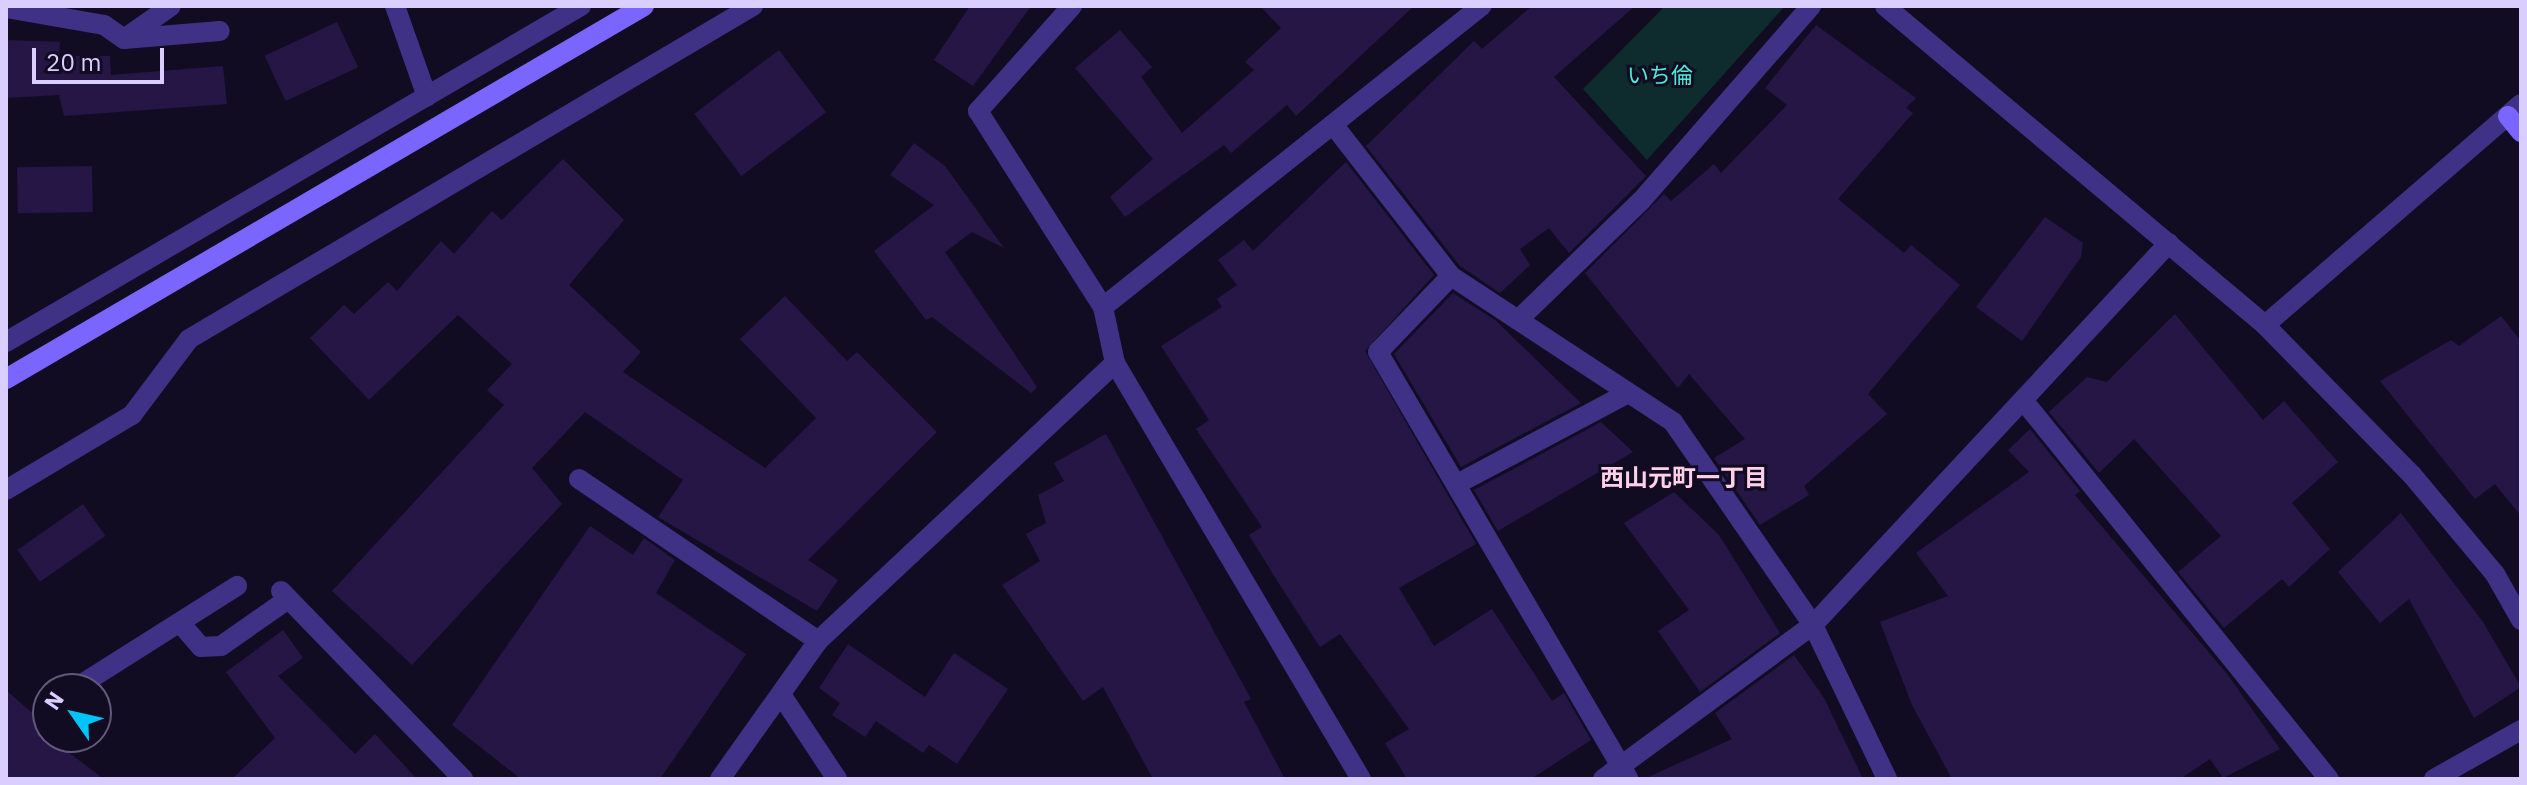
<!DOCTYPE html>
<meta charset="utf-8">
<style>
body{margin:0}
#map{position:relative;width:2527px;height:785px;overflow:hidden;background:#120c23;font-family:"IBM Plex Sans","Noto Sans JP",sans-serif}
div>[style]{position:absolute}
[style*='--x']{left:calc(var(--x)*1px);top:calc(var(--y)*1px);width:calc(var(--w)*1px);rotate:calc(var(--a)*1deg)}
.green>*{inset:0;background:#0e2b2d}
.building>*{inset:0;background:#251646;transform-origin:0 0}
.lane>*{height:20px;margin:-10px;padding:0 10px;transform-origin:10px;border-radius:10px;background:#3f3286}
.street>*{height:20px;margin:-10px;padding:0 10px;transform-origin:10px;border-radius:10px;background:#3f3286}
.secondary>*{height:20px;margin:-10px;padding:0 10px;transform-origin:10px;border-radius:10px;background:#7a65ff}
span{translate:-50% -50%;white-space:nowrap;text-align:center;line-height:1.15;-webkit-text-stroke:6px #120c23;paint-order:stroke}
.park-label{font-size:22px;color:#4fe9d5}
.neighbourhood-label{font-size:24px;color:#ffd0e8;font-weight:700}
.frame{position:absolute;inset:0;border:8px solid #d9ceff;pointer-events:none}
.north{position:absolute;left:32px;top:673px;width:80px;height:80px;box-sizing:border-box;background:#120c23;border:2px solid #625a7b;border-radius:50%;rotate:304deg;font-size:22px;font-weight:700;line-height:32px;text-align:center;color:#d9ceff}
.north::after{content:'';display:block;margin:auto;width:28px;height:36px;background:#00c3f9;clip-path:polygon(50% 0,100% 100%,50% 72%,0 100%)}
.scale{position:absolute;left:32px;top:48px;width:132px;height:36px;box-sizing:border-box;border:4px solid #d9ceff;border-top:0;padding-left:10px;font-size:24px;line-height:28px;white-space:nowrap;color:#d9ceff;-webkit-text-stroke:6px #120c23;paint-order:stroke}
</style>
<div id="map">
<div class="green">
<div style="clip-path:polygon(1665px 6px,1785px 6px,1647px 160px,1583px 89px)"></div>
</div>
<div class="building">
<div style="clip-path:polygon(970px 6px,1031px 6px,973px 86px,934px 60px)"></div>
<div style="clip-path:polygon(1260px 6px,1414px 6px,1296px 116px,1287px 105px,1231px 153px,1224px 145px,1125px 217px,1110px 197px,1153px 159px,1075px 68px,1120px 30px,1152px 67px,1141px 77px,1182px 133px,1254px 70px,1245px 62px,1281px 28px)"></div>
<div style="clip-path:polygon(1532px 6px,1635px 6px,1554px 77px,1646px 176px,1569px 253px,1549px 228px,1520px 249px,1530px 265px,1500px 293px,1460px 266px,1366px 146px,1474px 41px,1482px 49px)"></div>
<div style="left:337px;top:22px;width:50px;height:80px;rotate:65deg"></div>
<div style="clip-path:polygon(1816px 25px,1916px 98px,1906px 108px,1913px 113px,1838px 199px,1904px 253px,1911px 245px,1960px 285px,1868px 394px,1887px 414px,1804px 486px,1809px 495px,1760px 525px,1714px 458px,1745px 439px,1689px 374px,1678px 388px,1585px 273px,1664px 194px,1671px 201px,1714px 164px,1721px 173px,1787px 105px,1765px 88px)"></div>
<div style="clip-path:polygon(6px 40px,60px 42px,59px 56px,110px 56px,111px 75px,223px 66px,227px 104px,64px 116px,59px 95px,6px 98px)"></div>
<div style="left:779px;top:50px;width:78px;height:106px;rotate:53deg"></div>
<div style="clip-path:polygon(914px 143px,945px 166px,1004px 248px,972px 232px,945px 252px,1037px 387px,1031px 393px,932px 317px,926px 320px,874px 251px,934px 205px,890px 175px)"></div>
<div style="clip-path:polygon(563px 159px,624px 220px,569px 285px,641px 352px,623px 372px,765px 468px,816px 418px,740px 339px,785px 296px,847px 361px,857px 352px,937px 432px,808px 560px,838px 580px,817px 611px,658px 517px,683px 480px,585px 412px,532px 468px,562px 504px,412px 665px,332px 591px,504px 405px,487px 390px,512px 364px,458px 315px,369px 400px,310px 338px,344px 305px,354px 314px,388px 282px,397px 291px,441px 241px,454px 254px,492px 211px,502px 220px)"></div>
<div style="clip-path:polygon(1346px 162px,1434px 275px,1365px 351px,1476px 544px,1399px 588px,1434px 646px,1492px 609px,1552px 701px,1564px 693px,1591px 740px,1531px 779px,1407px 779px,1385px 743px,1409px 729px,1340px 634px,1320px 647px,1276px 579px,1249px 535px,1262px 527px,1196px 429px,1209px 420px,1161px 346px,1222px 307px,1217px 299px,1237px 285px,1218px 260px,1244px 240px,1253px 251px)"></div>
<div style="left:92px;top:166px;width:46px;height:75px;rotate:89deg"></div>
<div style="clip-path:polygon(2045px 217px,2083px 243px,2081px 257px,2022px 341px,1976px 307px)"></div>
<div style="clip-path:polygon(1453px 293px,1495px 320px,1581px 403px,1461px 467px,1394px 354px)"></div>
<div style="clip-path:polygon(2175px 314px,2263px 420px,2284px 401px,2338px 462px,2292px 503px,2330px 549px,2289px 587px,2282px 579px,2224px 628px,2178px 572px,2221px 536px,2134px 439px,2099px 473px,2049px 412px,2087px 377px,2107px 382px)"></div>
<div style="clip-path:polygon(2501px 316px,2521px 341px,2521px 516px,2495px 484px,2475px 499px,2380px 381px,2451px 340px,2459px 346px)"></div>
<div style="clip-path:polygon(1601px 422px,1633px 452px,1498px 531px,1474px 490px)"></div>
<div style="clip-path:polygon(2030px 429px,2080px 491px,2075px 495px,2228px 675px,2280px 749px,2223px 778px,2210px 759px,2180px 779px,1952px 779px,1912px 705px,1880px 622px,1948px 596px,1916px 553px,2029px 472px,2008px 450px)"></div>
<div style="clip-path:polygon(1106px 434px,1251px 699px,1244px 702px,1285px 779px,1153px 779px,1103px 687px,1083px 701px,1002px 585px,1040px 561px,1026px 534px,1046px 523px,1038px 495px,1064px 481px,1054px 463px)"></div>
<div style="clip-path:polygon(1674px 492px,1719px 535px,1780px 633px,1700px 692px,1658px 631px,1689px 610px,1624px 523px)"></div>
<div style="left:83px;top:504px;width:39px;height:80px;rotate:55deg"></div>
<div style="clip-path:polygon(2401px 513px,2483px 622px,2521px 687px,2474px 718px,2409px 599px,2380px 623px,2338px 572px)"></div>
<div style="clip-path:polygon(590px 526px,633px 555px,644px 538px,675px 560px,656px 593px,746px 654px,660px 779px,521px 779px,452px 725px)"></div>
<div style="clip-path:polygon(283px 630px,303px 658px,278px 676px,355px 754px,375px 734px,417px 779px,232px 779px,275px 738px,226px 672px)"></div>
<div style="clip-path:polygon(848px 644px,925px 697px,954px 653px,1008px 689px,957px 764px,929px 745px,923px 753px,876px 721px,865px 737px,832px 715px,840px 703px,819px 688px)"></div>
<div style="clip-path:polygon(1794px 655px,1824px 698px,1863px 779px,1644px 779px,1732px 739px,1715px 713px)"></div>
<div style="clip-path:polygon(6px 690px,48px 727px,48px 737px,104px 779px,6px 779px)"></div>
</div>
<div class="lane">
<div style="--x:395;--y:6;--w:96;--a:70.6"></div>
<div style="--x:181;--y:624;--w:30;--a:49"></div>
<div style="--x:201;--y:647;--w:20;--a:-3"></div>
<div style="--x:221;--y:646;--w:82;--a:-35"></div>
<div style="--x:74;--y:689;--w:193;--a:-32.3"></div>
</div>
<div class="street">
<div style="--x:1072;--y:6;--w:141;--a:131.8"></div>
<div style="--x:978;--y:111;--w:232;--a:57.5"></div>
<div style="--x:1103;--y:307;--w:57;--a:77.9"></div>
<div style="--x:1115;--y:363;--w:483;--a:59.4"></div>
<div style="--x:1885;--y:6;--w:496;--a:40"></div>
<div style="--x:2265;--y:325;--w:210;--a:45.6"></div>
<div style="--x:2412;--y:475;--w:129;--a:50"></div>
<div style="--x:2495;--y:574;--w:53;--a:60.5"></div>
<div style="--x:6;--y:8;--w:99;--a:9.8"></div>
<div style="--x:104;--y:25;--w:24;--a:35"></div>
<div style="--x:124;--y:39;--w:57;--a:-35.1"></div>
<div style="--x:124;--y:39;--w:96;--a:-4.8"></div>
<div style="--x:1335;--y:127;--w:189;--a:52.1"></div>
<div style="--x:1451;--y:276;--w:266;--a:33.3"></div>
<div style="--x:1673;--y:422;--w:247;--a:55.4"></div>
<div style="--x:1813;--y:625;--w:171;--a:64.3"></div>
<div style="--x:1451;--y:276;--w:105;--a:133.8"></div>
<div style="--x:1378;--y:352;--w:495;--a:59.6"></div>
<div style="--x:1103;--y:307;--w:484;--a:-38.5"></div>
<div style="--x:1518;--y:320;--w:171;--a:-44.1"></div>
<div style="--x:1641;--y:201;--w:259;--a:-48.9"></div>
<div style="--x:2265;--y:325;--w:338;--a:-40.8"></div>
<div style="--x:6;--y:342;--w:666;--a:-30.3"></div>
<div style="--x:2023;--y:400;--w:487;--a:51.1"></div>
<div style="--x:579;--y:479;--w:289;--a:34.1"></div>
<div style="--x:1457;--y:484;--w:194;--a:-28"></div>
<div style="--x:6;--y:490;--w:147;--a:-30.8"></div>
<div style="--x:132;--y:415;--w:95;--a:-53.1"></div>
<div style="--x:189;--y:339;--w:655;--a:-30.56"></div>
<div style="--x:281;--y:591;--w:262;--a:45.9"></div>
<div style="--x:782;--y:696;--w:100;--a:56.5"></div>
<div style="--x:720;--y:779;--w:169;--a:-54.6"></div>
<div style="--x:818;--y:641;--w:407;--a:-43.1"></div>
<div style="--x:1603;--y:779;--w:260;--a:-36.3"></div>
<div style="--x:1813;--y:625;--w:522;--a:-47.02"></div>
<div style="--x:2434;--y:779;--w:100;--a:-29.4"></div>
</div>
<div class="secondary">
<div style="--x:2508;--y:116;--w:21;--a:51"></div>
<div style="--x:6;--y:379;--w:739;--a:-30.31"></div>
</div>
<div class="park-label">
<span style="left:1660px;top:75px">いち倫</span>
</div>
<div class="neighbourhood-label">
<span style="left:1684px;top:478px">西山元町一丁目</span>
</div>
<div class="frame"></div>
<div class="north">N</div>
<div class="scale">20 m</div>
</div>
